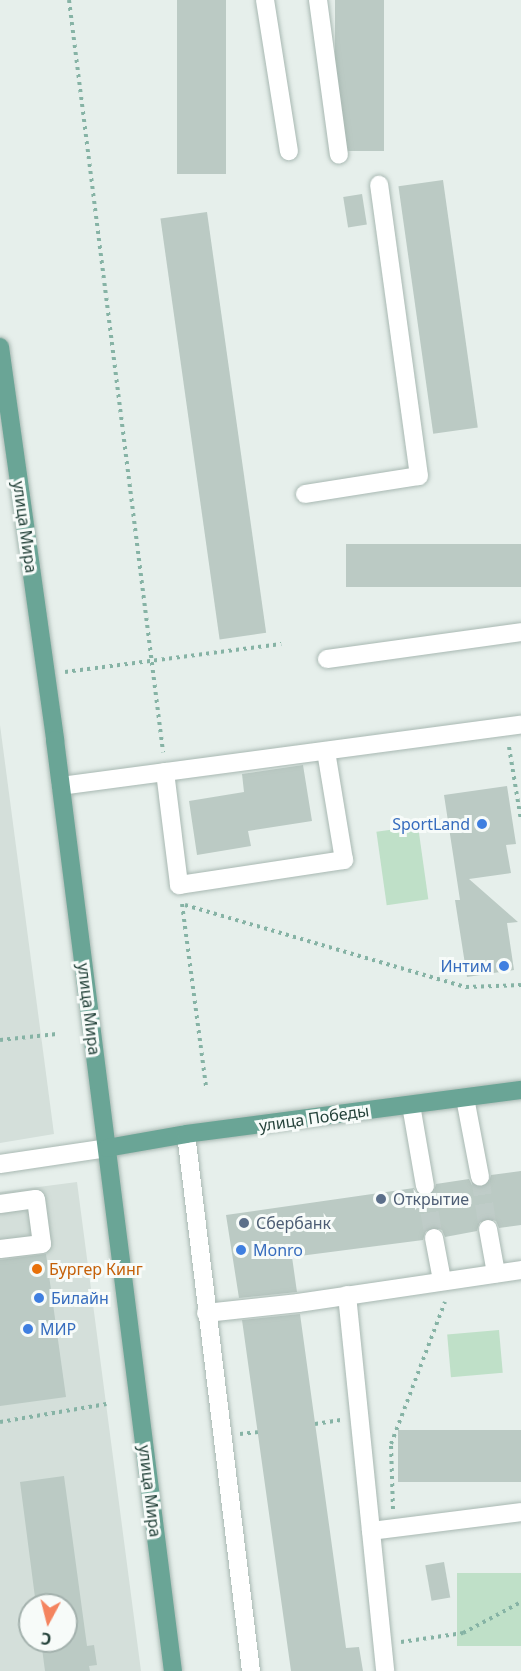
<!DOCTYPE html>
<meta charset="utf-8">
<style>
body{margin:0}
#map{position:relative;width:521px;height:1671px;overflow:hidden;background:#e6efeb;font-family:"Noto Sans",sans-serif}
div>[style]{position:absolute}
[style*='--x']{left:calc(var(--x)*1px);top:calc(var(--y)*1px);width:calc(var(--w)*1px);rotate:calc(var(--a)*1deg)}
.built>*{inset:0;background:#d4dfda}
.green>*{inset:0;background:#bfe0c8;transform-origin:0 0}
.building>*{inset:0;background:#bbcac4;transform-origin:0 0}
.minor-tunnel>*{height:18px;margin-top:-9px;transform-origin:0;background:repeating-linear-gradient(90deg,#bfccc8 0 18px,transparent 0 27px)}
.path>*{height:4px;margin-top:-2px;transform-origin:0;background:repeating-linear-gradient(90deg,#86b3a5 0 3px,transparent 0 7.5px)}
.roads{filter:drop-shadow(0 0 2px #a8b8b2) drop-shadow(0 0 2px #a8b8b2)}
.minor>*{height:18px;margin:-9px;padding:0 9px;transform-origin:9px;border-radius:9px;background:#fff}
.major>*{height:18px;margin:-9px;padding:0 9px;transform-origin:9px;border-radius:9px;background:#6aa596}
.dots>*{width:16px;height:16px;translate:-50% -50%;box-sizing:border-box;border:3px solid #f7fbf9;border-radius:50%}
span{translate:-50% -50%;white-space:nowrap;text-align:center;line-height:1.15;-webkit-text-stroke:6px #f7fbf9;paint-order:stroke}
.street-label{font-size:16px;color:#24423a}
.shop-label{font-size:16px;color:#366cbe}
.right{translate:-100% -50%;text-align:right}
.left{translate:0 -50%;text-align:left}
.service-label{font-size:16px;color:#4e5e75}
.food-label{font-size:16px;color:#c56008}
.north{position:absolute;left:18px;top:1593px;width:60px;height:60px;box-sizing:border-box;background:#f7fbf9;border:2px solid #a3b1ad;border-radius:50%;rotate:187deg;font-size:16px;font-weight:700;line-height:24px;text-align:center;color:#24423a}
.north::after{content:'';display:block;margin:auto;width:21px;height:27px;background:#f4845f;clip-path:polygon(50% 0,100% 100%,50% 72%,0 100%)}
</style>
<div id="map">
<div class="built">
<div style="clip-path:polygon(0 725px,54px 1134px,0 1143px)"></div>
<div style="clip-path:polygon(evenodd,77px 1182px,141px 1671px,0 1671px,0 1192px,77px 1182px,30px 1605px,66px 1605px,66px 1641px,30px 1641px,30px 1605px)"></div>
</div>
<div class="green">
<div style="left:418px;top:826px;width:74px;height:42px;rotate:82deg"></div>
<div style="left:499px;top:1330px;width:43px;height:52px;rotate:85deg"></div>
<div style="left:521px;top:1573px;width:73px;height:64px;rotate:90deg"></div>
</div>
<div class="building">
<div style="left:177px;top:0;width:49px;height:174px"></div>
<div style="left:335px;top:0;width:49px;height:151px"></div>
<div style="left:443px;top:180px;width:250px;height:45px;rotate:82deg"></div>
<div style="left:362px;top:194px;width:31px;height:19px;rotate:81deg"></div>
<div style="left:207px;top:212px;width:425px;height:47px;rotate:82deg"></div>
<div style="left:521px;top:544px;width:43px;height:175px;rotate:90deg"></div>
<div style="clip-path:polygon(303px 765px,312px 821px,248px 831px,251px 846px,197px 855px,189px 801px,244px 792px,242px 774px)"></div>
<div style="clip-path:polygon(507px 786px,516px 844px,506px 845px,511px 873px,469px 879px,518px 922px,507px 923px,514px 970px,467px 977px,455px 900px,460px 900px,444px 795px)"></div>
<div style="clip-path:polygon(521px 1171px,521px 1225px,499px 1228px,496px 1221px,487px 1218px,480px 1221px,477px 1231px,445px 1237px,442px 1230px,432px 1227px,426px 1230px,423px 1240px,292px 1257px,297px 1292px,239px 1298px,226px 1215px,414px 1188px,417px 1194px,426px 1197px,433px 1194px,436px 1184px,469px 1179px,472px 1185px,482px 1188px,488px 1185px,491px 1175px)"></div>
<div style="clip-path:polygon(46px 1254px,66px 1397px,0 1406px,0 1260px)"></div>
<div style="clip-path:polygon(300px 1314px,346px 1648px,359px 1647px,363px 1671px,291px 1671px,242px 1320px)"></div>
<div style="left:521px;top:1430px;width:52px;height:123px;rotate:90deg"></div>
<div style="clip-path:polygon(64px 1476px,87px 1646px,94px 1645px,97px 1665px,89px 1666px,90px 1671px,45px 1671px,41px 1641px,66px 1641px,66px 1605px,36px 1605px,20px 1482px)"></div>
<div style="left:444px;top:1562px;width:36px;height:19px;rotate:80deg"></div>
</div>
<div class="minor-tunnel">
<div style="--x:480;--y:1177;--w:53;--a:81.3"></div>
<div style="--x:425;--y:1186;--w:53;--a:80.2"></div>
</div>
<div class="path">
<div style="--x:69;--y:0;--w:758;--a:82.87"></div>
<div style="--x:65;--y:672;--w:218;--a:-7.4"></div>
<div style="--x:509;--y:747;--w:74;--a:80.7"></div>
<div style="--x:182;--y:904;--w:185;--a:82.5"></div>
<div style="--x:185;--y:905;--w:293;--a:16.3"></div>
<div style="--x:466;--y:987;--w:55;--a:-2.1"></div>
<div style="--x:0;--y:1040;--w:57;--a:-6"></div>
<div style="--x:0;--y:1422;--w:108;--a:-9.6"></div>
<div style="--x:315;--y:1424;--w:26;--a:-9"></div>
<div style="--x:240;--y:1434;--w:18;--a:-6"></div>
<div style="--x:393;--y:1509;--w:65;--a:-91.8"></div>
<div style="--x:391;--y:1444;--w:152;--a:-69.2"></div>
<div style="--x:401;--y:1642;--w:63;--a:-8.3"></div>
<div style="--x:463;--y:1633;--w:66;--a:-28.1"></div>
</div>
<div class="roads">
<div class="minor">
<div style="--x:265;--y:0;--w:153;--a:81"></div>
<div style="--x:318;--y:0;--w:156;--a:82.3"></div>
<div style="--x:305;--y:494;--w:115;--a:-9"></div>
<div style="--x:419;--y:476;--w:294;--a:-97.8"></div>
<div style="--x:327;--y:659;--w:196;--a:-7.9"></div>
<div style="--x:165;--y:772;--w:114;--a:82.9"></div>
<div style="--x:179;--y:885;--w:167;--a:-8.6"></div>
<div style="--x:344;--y:860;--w:110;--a:-99.4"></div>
<div style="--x:61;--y:786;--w:464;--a:-7.6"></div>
<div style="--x:465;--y:1098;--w:80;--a:79.2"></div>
<div style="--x:411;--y:1105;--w:82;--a:80.2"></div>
<div style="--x:186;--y:1134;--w:541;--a:83.1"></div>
<div style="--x:0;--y:1164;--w:108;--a:-8.5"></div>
<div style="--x:0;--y:1204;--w:36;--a:-8"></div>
<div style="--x:36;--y:1199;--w:45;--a:82.4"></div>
<div style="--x:42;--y:1244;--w:42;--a:173.2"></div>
<div style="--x:488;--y:1229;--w:45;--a:79.7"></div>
<div style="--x:434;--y:1238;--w:43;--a:79.2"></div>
<div style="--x:347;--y:1295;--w:378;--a:84.2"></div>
<div style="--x:206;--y:1313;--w:93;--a:-6.2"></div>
<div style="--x:298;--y:1303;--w:225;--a:-8.4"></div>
<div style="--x:371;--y:1531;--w:151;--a:-7.2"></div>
</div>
<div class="major">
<div style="--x:0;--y:347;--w:397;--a:82"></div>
<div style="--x:55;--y:740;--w:938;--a:82.78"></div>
<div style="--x:107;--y:1148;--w:80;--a:-10"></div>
<div style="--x:186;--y:1134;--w:338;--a:-7.5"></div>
</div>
</div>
<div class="dots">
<div style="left:482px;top:824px;background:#3f7fe0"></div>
<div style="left:504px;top:966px;background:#3f7fe0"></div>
<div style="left:381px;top:1199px;background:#5c6f8a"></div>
<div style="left:244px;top:1223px;background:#5c6f8a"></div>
<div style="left:241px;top:1250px;background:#3f7fe0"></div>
<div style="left:37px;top:1269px;background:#e8710a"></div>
<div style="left:39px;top:1298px;background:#3f7fe0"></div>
<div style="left:28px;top:1329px;background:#3f7fe0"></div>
</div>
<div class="street-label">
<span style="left:25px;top:527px;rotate:82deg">улица Мира</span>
<span style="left:89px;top:1009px;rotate:83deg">улица Мира</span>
<span style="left:314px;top:1118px;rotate:-8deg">улица Победы</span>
<span style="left:150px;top:1491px;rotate:83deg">улица Мира</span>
</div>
<div class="shop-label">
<span class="right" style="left:470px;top:824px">SportLand</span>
<span class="right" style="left:492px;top:966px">Интим</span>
<span class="left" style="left:253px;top:1250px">Monro</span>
<span class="left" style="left:51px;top:1298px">Билайн</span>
<span class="left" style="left:40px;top:1329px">МИР</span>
</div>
<div class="service-label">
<span class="left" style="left:393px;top:1199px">Открытие</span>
<span class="left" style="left:256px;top:1223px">Сбербанк</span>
</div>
<div class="food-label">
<span class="left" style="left:49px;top:1269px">Бургер Кинг</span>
</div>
<div class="north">С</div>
</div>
